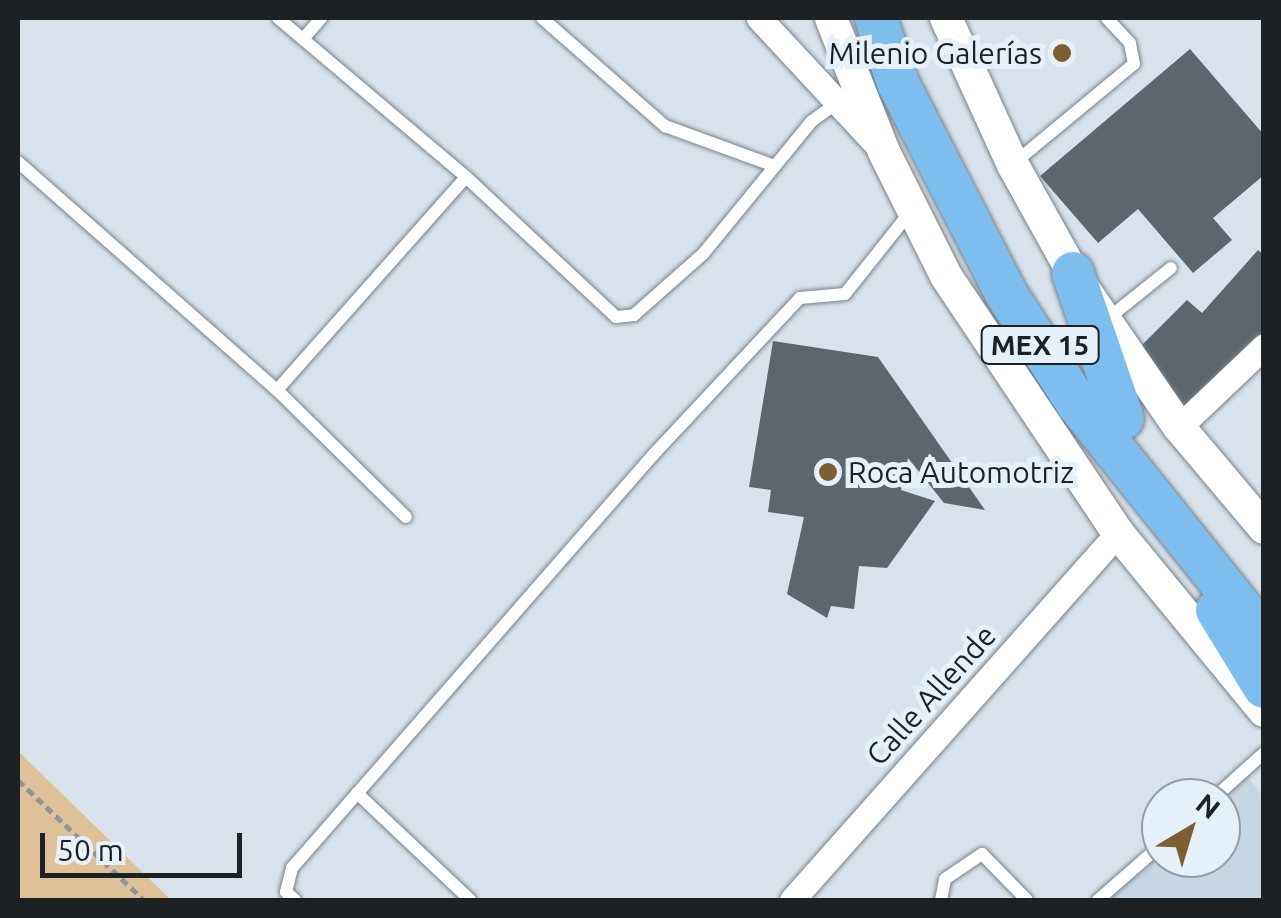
<!DOCTYPE html>
<meta charset="utf-8">
<style>
body{margin:0}
#map{position:relative;width:1281px;height:918px;overflow:hidden;background:#d9e2ea;font-family:Ubuntu,sans-serif}
div>[style]{position:absolute}
[style*='--x']{left:calc(var(--x)*1px);top:calc(var(--y)*1px);width:calc(var(--w)*1px);rotate:calc(var(--a)*1deg)}
.built>*{inset:0;background:#c7d6e3}
.green>*{inset:0;background:#dec198}
.building>*{inset:0;background:#5d666d}
.path>*{height:5px;margin-top:-2.5px;transform-origin:0;background:repeating-linear-gradient(90deg,#8e959b 0 8px,transparent 0 13px)}
.roads{filter:drop-shadow(0 0 2px #798189) drop-shadow(0 0 2px #798189)}
.service>*{height:12px;margin:-6px;padding:0 6px;transform-origin:6px;border-radius:6px;background:#fff}
.minor>*{height:25px;margin:-12.5px;padding:0 12.5px;transform-origin:12.5px;border-radius:12.5px;background:#fff}
.tertiary>*{height:32px;margin:-16px;padding:0 16px;transform-origin:16px;border-radius:16px;background:#fff}
.trunk>*{height:42px;margin:-21px;padding:0 21px;transform-origin:21px;border-radius:21px;background:#7ebeee}
.dots>*{width:28px;height:28px;translate:-50% -50%;box-sizing:border-box;border:5px solid #e6f0f8;border-radius:50%}
span{translate:-50% -50%;white-space:nowrap;text-align:center;line-height:1.15;-webkit-text-stroke:10px #e6f0f8;paint-order:stroke}
.shield-label span{padding:2px 8px;background:#e6f0f8;border:2px solid;border-radius:8px;-webkit-text-stroke-width:0}
.shield-label{font-size:28px;color:#1e2124;font-weight:700}
.poi-label{font-size:30px;color:#1e2124}
.right{translate:-100% -50%;text-align:right}
.left{translate:0 -50%;text-align:left}
.street-label{font-size:30px;color:#1e2124}
.frame{position:absolute;inset:0;border:20px solid #1e2124;pointer-events:none}
.north{position:absolute;left:1141px;top:778px;width:100px;height:100px;box-sizing:border-box;background:#e6f0f8;border:2px solid #969da3;border-radius:50%;rotate:38deg;font-size:28px;font-weight:700;line-height:40px;text-align:center;color:#1e2124}
.north::after{content:'';display:block;margin:auto;width:35px;height:45px;background:#7d5f33;clip-path:polygon(50% 0,100% 100%,50% 72%,0 100%)}
.scale{position:absolute;left:40px;top:833px;width:202px;height:45px;box-sizing:border-box;border:5px solid #1e2124;border-top:0;padding-left:12px;font-size:30px;line-height:35px;white-space:nowrap;color:#1e2124;-webkit-text-stroke:8px #e6f0f8;paint-order:stroke}
</style>
<div id="map">
<div class="built">
<div style="clip-path:polygon(1245px 774px,1263px 796px,1263px 900px,1100px 900px,1161px 847px,1161px 858px,1221px 858px,1221px 798px)"></div>
</div>
<div class="green">
<div style="clip-path:polygon(18px 751px,171px 900px,18px 900px)"></div>
</div>
<div class="building">
<div style="clip-path:polygon(1190px 49px,1264px 135px,1264px 175px,1213px 218px,1232px 240px,1193px 273px,1138px 209px,1098px 243px,1040px 176px)"></div>
<div style="clip-path:polygon(1258px 250px,1264px 255px,1264px 343px,1188px 417px,1137px 350px,1187px 300px,1202px 313px)"></div>
<div style="clip-path:polygon(773px 341px,878px 357px,985px 510px,944px 503px,908px 458px,901px 490px,935px 501px,887px 568px,859px 566px,854px 609px,831px 606px,827px 618px,787px 594px,804px 517px,768px 512px,771px 490px,749px 487px)"></div>
</div>
<div class="path">
<div style="--x:18;--y:780;--w:174;--a:43.6"></div>
</div>
<div class="roads">
<div class="service">
<div style="--x:278;--y:18;--w:246;--a:40.2"></div>
<div style="--x:466;--y:177;--w:205;--a:43"></div>
<div style="--x:616;--y:317;--w:18;--a:-6"></div>
<div style="--x:634;--y:315;--w:92;--a:-41.5"></div>
<div style="--x:703;--y:254;--w:172;--a:-50.7"></div>
<div style="--x:812;--y:121;--w:32;--a:-36"></div>
<div style="--x:542;--y:18;--w:164;--a:41.3"></div>
<div style="--x:665;--y:126;--w:117;--a:20"></div>
<div style="--x:303;--y:39;--w:28;--a:-49"></div>
<div style="--x:18;--y:162;--w:345;--a:41.4"></div>
<div style="--x:277;--y:390;--w:181;--a:44.6"></div>
<div style="--x:1013;--y:164;--w:157;--a:-39.6"></div>
<div style="--x:1134;--y:64;--w:21;--a:-101"></div>
<div style="--x:1130;--y:43;--w:34;--a:-133"></div>
<div style="--x:1106;--y:320;--w:83;--a:-38.7"></div>
<div style="--x:277;--y:390;--w:285;--a:-48.4"></div>
<div style="--x:357;--y:793;--w:156;--a:43.4"></div>
<div style="--x:1214;--y:798;--w:67;--a:-42"></div>
<div style="--x:295;--y:900;--w:12;--a:-138"></div>
<div style="--x:286;--y:892;--w:25;--a:-76"></div>
<div style="--x:292;--y:868;--w:549;--a:-48.84"></div>
<div style="--x:653;--y:455;--w:215;--a:-46.9"></div>
<div style="--x:800;--y:298;--w:45;--a:-5.1"></div>
<div style="--x:845;--y:294;--w:106;--a:-51.5"></div>
<div style="--x:941;--y:900;--w:21;--a:-79"></div>
<div style="--x:945;--y:879;--w:45;--a:-34"></div>
<div style="--x:982;--y:854;--w:64;--a:45.6"></div>
<div style="--x:1098;--y:900;--w:84;--a:-41.1"></div>
</div>
<div class="minor">
<div style="--x:759;--y:18;--w:175;--a:47.1"></div>
<div style="--x:1179;--y:427;--w:117;--a:-43.6"></div>
<div style="--x:792;--y:900;--w:491;--a:-48.4"></div>
</div>
<div class="tertiary">
<div style="--x:831;--y:18;--w:144;--a:68.4"></div>
<div style="--x:884;--y:152;--w:139;--a:63.4"></div>
<div style="--x:946;--y:276;--w:309;--a:56.2"></div>
<div style="--x:1118;--y:533;--w:230;--a:50.6"></div>
<div style="--x:946;--y:18;--w:162;--a:65.5"></div>
<div style="--x:1013;--y:165;--w:124;--a:60.9"></div>
<div style="--x:1073;--y:273;--w:187;--a:55.5"></div>
<div style="--x:1179;--y:427;--w:132;--a:49.9"></div>
</div>
<div class="trunk">
<div style="--x:876;--y:18;--w:69;--a:71.3"></div>
<div style="--x:898;--y:83;--w:238;--a:62.8"></div>
<div style="--x:1007;--y:295;--w:129;--a:57.1"></div>
<div style="--x:1077;--y:403;--w:299;--a:51.3"></div>
<div style="--x:1073;--y:273;--w:154;--a:71.1"></div>
<div style="--x:1217;--y:610;--w:90;--a:58.6"></div>
</div>
</div>
<div class="dots">
<div style="left:1062px;top:53px;background:#7d5f33"></div>
<div style="left:828px;top:472px;background:#7d5f33"></div>
</div>
<div class="shield-label">
<span style="left:1040px;top:345px">MEX 15</span>
</div>
<div class="poi-label">
<span class="right" style="left:1042px;top:53px">Milenio Galerías</span>
<span class="left" style="left:848px;top:472px">Roca Automotriz</span>
</div>
<div class="street-label">
<span style="left:931px;top:695px;rotate:-48deg">Calle Allende</span>
</div>
<div class="frame"></div>
<div class="north">N</div>
<div class="scale">50 m</div>
</div>
